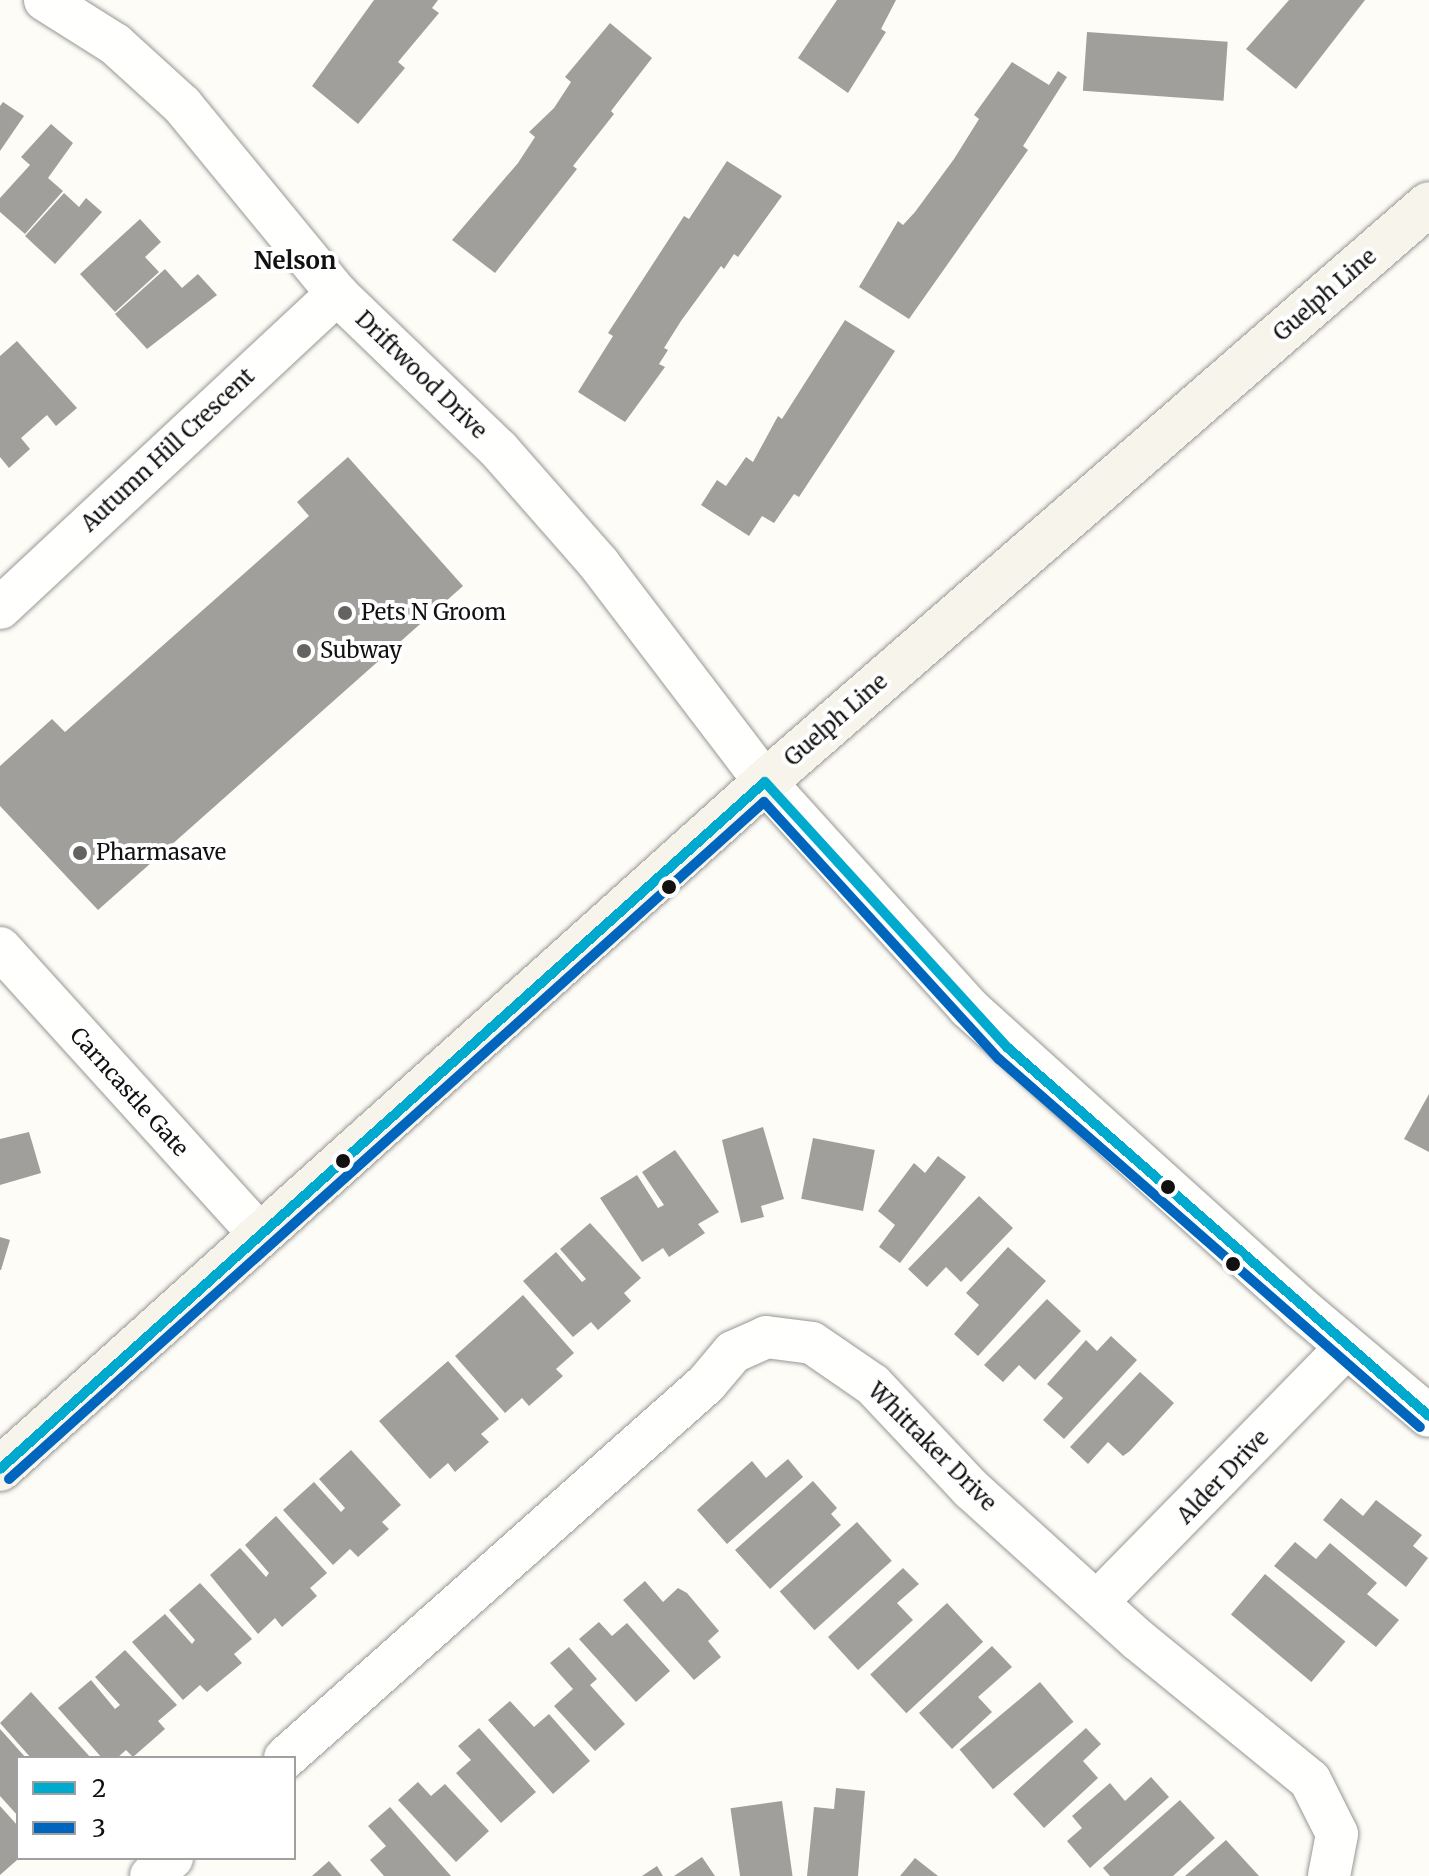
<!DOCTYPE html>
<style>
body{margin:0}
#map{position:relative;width:1429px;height:1876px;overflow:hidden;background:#fdfcf7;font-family:Merriweather,serif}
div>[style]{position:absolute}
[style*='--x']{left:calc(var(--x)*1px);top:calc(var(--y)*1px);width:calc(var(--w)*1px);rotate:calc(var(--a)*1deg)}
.building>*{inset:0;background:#a19f9c;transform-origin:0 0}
.roads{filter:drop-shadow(0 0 2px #979795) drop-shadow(0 0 2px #979795)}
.street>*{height:42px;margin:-21px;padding:0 21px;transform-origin:21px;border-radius:21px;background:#fffffe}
.secondary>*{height:44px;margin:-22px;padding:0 22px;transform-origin:22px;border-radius:22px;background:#f6f4eb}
.bus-1>*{height:10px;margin:-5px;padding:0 5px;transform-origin:5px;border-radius:5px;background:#00a9ce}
.bus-2>*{height:10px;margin:-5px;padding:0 5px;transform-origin:5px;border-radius:5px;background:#0065bd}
.dots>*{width:22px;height:22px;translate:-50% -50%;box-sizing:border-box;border:4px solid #fff;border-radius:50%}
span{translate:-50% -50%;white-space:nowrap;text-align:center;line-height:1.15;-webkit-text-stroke:8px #fff;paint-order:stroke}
.street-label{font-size:22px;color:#111}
.poi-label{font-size:22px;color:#111}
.left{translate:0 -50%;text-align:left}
.neighbourhood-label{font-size:24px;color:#111;font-weight:700}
.legend{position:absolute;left:16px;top:1756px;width:280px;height:104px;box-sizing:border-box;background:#fff;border:2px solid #a0a0a0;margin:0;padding:10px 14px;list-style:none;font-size:24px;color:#111}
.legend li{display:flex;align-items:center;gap:16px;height:40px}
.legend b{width:40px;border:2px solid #a0a0a0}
</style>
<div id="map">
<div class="building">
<div style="clip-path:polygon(374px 0,438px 0,432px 8px,439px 13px,398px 62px,405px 68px,358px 124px,312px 86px)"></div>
<div style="clip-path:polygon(837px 0,896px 0,881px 29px,886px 32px,848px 93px,798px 58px)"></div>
<div style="clip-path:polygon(1289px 0,1365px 0,1296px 89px,1246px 49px)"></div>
<div style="clip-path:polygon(610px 23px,652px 58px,611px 111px,614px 114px,573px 166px,577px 169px,495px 273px,452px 240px,518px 163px,535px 137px,529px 132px,554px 108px,571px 82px,565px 77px)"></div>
<div style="left:1087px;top:32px;width:141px;height:59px;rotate:4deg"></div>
<div style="clip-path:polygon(1012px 62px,1049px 85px,1058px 71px,1067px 77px,1023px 146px,1028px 150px,909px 319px,859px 287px,898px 221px,903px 225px,915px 212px,954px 159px,979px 119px,974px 115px)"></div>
<div style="clip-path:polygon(3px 102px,24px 116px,0 151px,0 106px)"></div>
<div style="clip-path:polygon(51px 124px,73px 143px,48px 178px,63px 191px,25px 234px,0 212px,0 198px,30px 165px,21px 157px)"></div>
<div style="clip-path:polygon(727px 161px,782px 196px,738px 257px,734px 254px,724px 269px,721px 266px,681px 321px,664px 348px,668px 350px,659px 364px,665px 367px,625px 422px,578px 392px,613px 336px,608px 333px,684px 216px,689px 219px)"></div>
<div style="clip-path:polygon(64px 193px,79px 207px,86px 198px,102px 212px,55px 264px,25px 236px)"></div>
<div style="clip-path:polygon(140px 219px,161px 242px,145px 257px,159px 272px,115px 312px,80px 274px)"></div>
<div style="clip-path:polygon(165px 269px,182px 288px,198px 274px,217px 295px,147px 349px,115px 314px)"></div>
<div style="clip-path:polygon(845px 320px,895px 351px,799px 497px,794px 494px,774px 523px,762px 516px,749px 536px,701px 505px,717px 480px,726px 486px,746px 457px,753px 462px,778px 416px,782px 419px)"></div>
<div style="clip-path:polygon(17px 341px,77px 408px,56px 426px,47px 415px,21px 438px,30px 449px,9px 468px,0 457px,0 356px)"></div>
<div style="clip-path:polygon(348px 457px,463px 586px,98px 910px,0 806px,0 766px,52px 719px,65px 732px,309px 516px,297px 502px)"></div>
<div style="clip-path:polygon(1429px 1094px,1429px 1152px,1404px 1139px)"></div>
<div style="clip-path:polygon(763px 1127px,784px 1199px,761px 1206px,764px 1217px,741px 1223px,722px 1140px)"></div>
<div style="clip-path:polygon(29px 1132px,41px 1173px,0 1185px,0 1139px)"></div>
<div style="left:813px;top:1138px;width:63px;height:62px;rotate:11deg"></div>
<div style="clip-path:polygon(675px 1150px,719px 1212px,698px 1224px,705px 1233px,669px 1257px,663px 1248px,642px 1262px,600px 1198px,637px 1175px,658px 1208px,664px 1205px,642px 1172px)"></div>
<div style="clip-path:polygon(938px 1156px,966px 1177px,900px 1263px,879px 1247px,895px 1225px,878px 1211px,914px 1163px,925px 1173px)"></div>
<div style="clip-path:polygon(979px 1196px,1013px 1228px,961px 1282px,946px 1267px,927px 1287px,908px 1269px)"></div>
<div style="clip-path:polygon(590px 1223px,641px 1278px,624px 1293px,631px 1301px,598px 1330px,591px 1322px,573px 1337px,523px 1281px,556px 1252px,582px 1282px,586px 1279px,560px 1249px)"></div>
<div style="clip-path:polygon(0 1237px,10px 1240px,1px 1270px,0 1270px)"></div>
<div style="clip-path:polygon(1008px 1247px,1046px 1281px,978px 1356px,954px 1334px,979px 1305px,966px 1293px)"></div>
<div style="clip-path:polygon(523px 1295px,574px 1353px,556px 1369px,563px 1376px,529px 1406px,522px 1398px,505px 1413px,455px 1356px)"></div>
<div style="clip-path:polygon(1047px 1299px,1081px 1331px,1035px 1380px,1019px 1365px,1003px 1382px,984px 1365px)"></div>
<div style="clip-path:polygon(1111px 1336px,1137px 1360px,1064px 1439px,1043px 1420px,1063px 1398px,1047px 1384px,1086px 1340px,1097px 1351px)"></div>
<div style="clip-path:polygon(448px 1361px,499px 1419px,481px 1434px,489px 1442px,455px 1472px,448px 1463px,430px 1479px,379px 1421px)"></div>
<div style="clip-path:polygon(1140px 1372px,1174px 1403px,1130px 1451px,1123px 1456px,1108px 1442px,1088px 1464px,1070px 1447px)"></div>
<div style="clip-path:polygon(351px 1450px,401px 1505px,382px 1522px,389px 1529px,358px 1557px,350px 1549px,333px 1565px,283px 1510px,314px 1482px,341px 1512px,345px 1508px,319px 1479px)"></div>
<div style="clip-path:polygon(788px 1459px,803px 1477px,727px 1544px,697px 1510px,752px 1461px,766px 1478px)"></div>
<div style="clip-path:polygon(813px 1481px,837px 1508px,831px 1514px,841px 1525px,770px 1589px,735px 1550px)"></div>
<div style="clip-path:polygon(1341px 1498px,1363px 1516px,1376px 1500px,1422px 1535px,1413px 1546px,1428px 1558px,1406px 1587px,1323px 1520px)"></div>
<div style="clip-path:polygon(276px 1516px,327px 1573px,310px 1588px,317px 1596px,282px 1627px,275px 1618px,258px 1634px,210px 1575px,240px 1548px,266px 1577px,269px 1573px,245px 1545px)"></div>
<div style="left:857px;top:1522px;width:52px;height:104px;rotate:48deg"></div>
<div style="clip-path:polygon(1295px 1542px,1316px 1559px,1330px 1543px,1377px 1583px,1367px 1594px,1399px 1620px,1376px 1647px,1274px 1566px)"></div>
<div style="clip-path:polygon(903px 1568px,919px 1584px,897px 1603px,913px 1620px,858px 1670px,828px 1637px)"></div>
<div style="left:1265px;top:1574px;width:105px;height:53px;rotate:40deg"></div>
<div style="clip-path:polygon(645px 1581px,663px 1602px,678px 1588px,687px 1593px,719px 1631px,708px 1641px,721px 1657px,694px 1680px,623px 1600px)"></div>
<div style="clip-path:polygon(200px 1583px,252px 1639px,234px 1654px,242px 1663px,207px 1692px,200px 1685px,183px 1700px,132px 1642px,165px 1614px,192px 1644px,195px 1640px,169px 1610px)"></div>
<div style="left:947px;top:1603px;width:53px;height:105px;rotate:47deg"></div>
<div style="clip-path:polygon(599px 1622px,612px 1636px,627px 1623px,670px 1671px,636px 1702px,579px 1639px)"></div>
<div style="clip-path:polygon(992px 1646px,1012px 1667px,978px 1697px,992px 1712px,952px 1749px,919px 1713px)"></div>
<div style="clip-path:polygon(569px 1647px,597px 1679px,590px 1685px,625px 1724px,595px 1751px,554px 1706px,573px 1689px,550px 1663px)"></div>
<div style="clip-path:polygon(125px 1650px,177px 1705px,158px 1721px,165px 1729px,133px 1757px,126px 1750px,117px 1758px,102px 1758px,58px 1708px,91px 1680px,115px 1709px,120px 1705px,95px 1677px)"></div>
<div style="left:1040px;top:1682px;width:52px;height:105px;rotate:50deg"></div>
<div style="clip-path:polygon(31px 1692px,91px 1758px,31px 1758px,0 1723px)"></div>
<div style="clip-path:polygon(510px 1701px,534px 1727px,549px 1714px,590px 1761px,553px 1794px,488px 1720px)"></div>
<div style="clip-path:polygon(479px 1728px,536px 1792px,501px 1823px,456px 1773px,471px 1760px,458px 1746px)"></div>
<div style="clip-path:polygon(1086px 1728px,1101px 1744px,1083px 1761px,1098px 1778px,1044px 1828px,1013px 1794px)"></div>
<div style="clip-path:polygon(0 1729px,26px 1758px,18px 1758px,18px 1816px,0 1796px)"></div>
<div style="clip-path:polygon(1151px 1777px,1169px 1797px,1090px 1868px,1067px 1841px,1082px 1828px,1072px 1816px,1110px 1783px,1125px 1801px)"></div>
<div style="clip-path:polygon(418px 1782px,431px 1796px,445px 1784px,489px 1831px,456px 1862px,398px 1800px)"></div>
<div style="clip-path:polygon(836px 1788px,865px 1791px,858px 1876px,807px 1876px,814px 1807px,834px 1809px)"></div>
<div style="clip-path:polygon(1180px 1800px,1215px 1838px,1173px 1876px,1110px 1876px,1103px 1868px)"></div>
<div style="left:782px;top:1801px;width:76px;height:52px;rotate:82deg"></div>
<div style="clip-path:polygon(0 1806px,18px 1826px,17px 1860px,0 1875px)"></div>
<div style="clip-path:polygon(390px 1807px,451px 1876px,384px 1876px,370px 1860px,386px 1846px,368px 1826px)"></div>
<div style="clip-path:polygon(1226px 1840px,1259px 1876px,1185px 1876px)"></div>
<div style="clip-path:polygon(702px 1857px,715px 1876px,674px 1876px)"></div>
<div style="clip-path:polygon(915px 1858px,938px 1876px,900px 1876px)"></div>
<div style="clip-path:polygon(329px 1861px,342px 1876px,312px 1876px)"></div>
<div style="clip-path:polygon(657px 1866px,663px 1876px,642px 1876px)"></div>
</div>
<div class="roads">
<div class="street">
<div style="--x:45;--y:0;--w:83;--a:32.2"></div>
<div style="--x:115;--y:44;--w:91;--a:42.3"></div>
<div style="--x:182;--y:105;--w:244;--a:50.6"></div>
<div style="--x:337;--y:294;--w:225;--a:43.9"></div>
<div style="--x:499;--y:450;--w:152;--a:48.7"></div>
<div style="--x:599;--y:564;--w:274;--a:52.7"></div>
<div style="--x:765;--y:782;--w:304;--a:47.9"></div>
<div style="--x:969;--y:1008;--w:447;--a:42.1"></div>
<div style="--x:1301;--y:1308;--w:167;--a:40.2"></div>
<div style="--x:0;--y:608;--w:461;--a:-43"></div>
<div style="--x:0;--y:948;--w:386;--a:47.8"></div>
<div style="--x:1097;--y:1602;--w:356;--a:-45.6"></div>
<div style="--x:285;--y:1758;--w:563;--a:-41.62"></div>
<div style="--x:706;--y:1384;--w:42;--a:-49.8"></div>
<div style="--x:733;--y:1352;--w:36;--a:-24"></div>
<div style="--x:766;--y:1337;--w:46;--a:7.4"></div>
<div style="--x:812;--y:1343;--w:74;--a:34.5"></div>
<div style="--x:873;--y:1385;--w:143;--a:46.7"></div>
<div style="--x:971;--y:1489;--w:224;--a:42.1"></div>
<div style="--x:1137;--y:1639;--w:223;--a:39.2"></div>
<div style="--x:1310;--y:1780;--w:60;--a:63.4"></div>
<div style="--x:1337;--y:1834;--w:43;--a:100.8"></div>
<div style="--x:151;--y:1876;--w:28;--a:-41"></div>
</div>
<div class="secondary">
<div style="--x:0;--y:1469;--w:1028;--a:-41.93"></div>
<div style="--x:765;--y:782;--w:880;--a:-41.04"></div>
</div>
</div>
<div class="bus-1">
<div style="--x:0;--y:1469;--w:1028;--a:-41.93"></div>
<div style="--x:765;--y:782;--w:360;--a:47.6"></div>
<div style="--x:1008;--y:1048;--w:559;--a:41.16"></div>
</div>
<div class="bus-2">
<div style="--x:9;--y:1479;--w:1014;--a:-41.88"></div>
<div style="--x:764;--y:802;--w:348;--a:47.6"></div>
<div style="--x:999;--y:1059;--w:559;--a:41.16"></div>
</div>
<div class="dots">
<div style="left:345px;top:613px;background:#646362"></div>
<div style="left:304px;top:651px;background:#646362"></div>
<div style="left:80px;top:853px;background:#646362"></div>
<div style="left:669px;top:887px;background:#111"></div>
<div style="left:343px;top:1161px;background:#111"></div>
<div style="left:1168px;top:1187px;background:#111"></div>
<div style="left:1233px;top:1264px;background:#111"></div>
</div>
<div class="street-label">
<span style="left:1325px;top:295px;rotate:-41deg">Guelph Line</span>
<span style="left:421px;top:375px;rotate:44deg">Driftwood Drive</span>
<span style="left:168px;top:450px;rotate:-43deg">Autumn Hill Crescent</span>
<span style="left:836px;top:720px;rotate:-41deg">Guelph Line</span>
<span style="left:129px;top:1092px;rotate:48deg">Carncastle Gate</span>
<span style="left:932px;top:1447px;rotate:45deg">Whittaker Drive</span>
<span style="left:1223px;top:1477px;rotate:-46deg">Alder Drive</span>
</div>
<div class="poi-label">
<span class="left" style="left:361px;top:613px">Pets N Groom</span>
<span class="left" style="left:320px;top:651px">Subway</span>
<span class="left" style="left:96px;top:853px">Pharmasave</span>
</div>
<div class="neighbourhood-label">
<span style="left:295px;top:261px">Nelson</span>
</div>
<ul class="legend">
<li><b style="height:10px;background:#00a9ce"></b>2</li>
<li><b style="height:10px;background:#0065bd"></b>3</li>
</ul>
</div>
